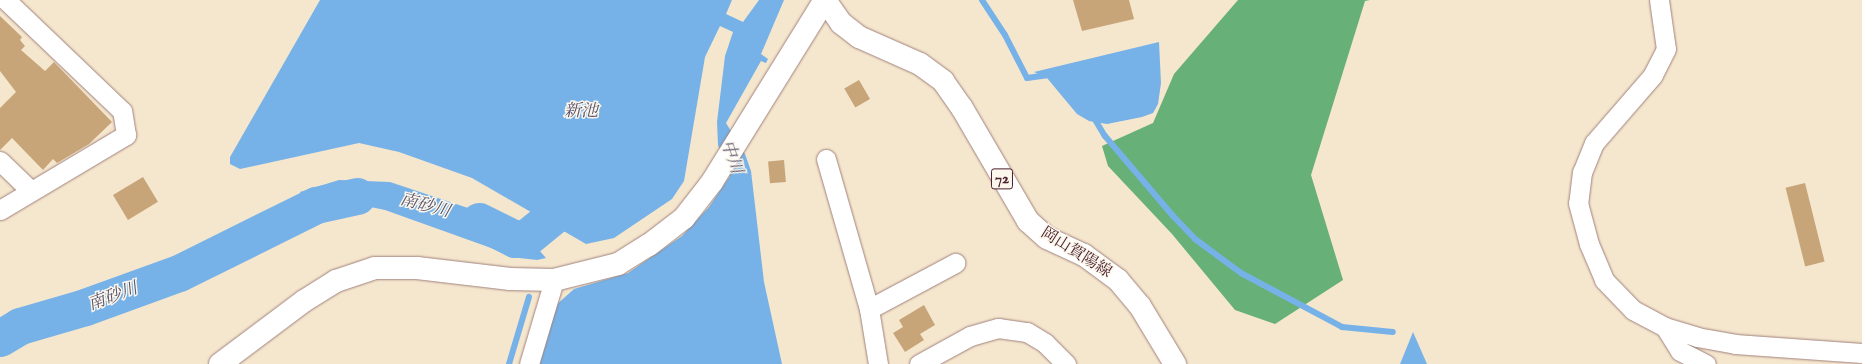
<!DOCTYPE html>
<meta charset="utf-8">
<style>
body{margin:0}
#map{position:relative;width:1862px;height:364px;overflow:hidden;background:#f5e6ce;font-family:"IM FELL English","Noto Serif JP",serif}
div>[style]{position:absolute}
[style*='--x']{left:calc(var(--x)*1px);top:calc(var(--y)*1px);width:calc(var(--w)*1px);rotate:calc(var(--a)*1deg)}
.forest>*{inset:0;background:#67b077}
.water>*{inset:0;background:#76b2e8}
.stream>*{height:6px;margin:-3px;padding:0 3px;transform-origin:3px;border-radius:3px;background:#76b2e8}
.river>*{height:37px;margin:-18.5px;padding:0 18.5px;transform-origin:18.5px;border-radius:18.5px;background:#76b2e8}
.building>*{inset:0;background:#c7a579;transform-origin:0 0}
.roads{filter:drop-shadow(0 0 1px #a0827c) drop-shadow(0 0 1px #a0827c)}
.street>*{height:19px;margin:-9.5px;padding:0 9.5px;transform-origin:9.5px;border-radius:9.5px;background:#fff}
.secondary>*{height:22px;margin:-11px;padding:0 11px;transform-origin:11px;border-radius:11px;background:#fff}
.primary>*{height:22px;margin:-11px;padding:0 11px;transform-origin:11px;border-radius:11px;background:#fff}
span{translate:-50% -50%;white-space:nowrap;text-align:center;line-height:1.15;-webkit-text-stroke:3px #fbf7ec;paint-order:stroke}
.shield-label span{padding:1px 3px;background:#fbf7ec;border:1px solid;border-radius:3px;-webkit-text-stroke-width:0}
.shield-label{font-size:15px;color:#4a1f2b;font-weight:700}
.street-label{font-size:16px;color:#4a1f2b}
.water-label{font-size:17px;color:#59526d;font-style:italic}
</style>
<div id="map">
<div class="forest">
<div style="clip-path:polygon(1238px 0,1370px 0,1365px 1px,1311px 175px,1343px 280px,1275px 324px,1235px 310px,1172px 234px,1108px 166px,1102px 146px,1153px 123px,1174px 74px)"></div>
</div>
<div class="water">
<div style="clip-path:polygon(320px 0,732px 0,726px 14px,743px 22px,759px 0,784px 0,761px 54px,768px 59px,766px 63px,761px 61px,726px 123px,745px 154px,751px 171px,764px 282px,782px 364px,539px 364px,555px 306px,574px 289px,628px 273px,682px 236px,709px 207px,730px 176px,718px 145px,717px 122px,725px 56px,733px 32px,720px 26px,705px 57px,684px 181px,672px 199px,614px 238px,586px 244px,472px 178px,399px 152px,359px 143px,240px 169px,230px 164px,230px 157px)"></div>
<div style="clip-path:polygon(1159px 42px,1161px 83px,1158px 104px,1153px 113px,1142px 117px,1107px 124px,1089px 121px,1077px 114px,1047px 78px,1034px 72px)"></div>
<div style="clip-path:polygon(339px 180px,390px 182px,468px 208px,532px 242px,546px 258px,537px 260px,519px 258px,385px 210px,361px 205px,339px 209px,315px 224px,300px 192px)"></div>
<div style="clip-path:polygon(1413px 332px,1427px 364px,1400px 364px)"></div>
</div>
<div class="stream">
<div style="--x:982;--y:0;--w:42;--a:56.7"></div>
<div style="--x:1005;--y:35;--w:48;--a:62.9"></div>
<div style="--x:1027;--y:78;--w:22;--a:-8"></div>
<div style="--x:1094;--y:118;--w:21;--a:59"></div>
<div style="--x:1105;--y:136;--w:105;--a:49.6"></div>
<div style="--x:1173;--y:216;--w:32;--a:46"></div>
<div style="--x:1195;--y:239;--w:57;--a:36.5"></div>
<div style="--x:1241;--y:273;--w:115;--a:28.1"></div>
<div style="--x:1342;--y:327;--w:51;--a:5.6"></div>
<div style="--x:509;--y:364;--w:70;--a:-73.4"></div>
</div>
<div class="river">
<div style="--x:479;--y:221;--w:40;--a:26.6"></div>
<div style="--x:515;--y:239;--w:11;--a:-5"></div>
<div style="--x:526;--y:238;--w:35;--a:-39"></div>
<div style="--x:553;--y:216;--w:44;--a:-55.2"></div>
<div style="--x:0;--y:338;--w:23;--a:-31"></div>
<div style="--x:20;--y:326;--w:68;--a:-16.3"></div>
<div style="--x:85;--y:307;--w:100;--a:-19.9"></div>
<div style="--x:179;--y:273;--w:153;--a:-26.4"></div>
<div style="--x:316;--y:205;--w:42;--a:-12.4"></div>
</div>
<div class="building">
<div style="clip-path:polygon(1073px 0,1129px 0,1134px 19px,1082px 31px)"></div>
<div style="clip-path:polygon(0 16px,22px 37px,20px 40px,25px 46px,21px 50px,45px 71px,54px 62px,112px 122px,89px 144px,57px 163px,53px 159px,43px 170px,12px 138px,0 150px,0 108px,16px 92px,0 71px)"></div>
<div style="left:859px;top:80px;width:22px;height:17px;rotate:60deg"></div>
<div style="left:784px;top:160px;width:22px;height:16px;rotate:85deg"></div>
<div style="left:143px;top:177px;width:29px;height:35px;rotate:59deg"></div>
<div style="left:1805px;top:183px;width:81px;height:20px;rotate:76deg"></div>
<div style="clip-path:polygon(924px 305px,935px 325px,920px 334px,924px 340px,905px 352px,893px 333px,903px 327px,899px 320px)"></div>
</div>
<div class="roads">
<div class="street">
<div style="--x:1659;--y:0;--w:49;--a:81.9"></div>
<div style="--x:1666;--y:49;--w:29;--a:117"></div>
<div style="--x:1653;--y:75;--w:90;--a:130.9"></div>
<div style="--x:1594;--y:143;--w:31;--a:112"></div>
<div style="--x:1582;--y:172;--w:31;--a:97"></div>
<div style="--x:1578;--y:203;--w:42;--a:75"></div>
<div style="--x:1589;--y:244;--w:39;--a:67"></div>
<div style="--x:1604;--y:280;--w:42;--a:46"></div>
<div style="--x:1633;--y:310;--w:36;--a:28"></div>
<div style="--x:1665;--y:327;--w:34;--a:17"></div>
<div style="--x:1697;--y:337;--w:39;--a:10"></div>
<div style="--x:1735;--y:344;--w:127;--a:4.1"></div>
<div style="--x:826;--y:159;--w:156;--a:74"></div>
<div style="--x:869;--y:309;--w:56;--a:80.7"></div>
<div style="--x:0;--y:161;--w:43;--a:44.1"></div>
<div style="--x:0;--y:210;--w:147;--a:-30.8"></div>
<div style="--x:126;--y:135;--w:24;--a:-99"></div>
<div style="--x:122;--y:111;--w:161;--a:-136.3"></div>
<div style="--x:869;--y:309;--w:98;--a:-28.1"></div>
<div style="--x:1665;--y:327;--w:28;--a:58"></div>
<div style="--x:1680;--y:351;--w:29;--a:27"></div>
<div style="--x:529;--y:364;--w:88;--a:-73.4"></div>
<div style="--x:919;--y:364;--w:58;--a:-28.8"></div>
<div style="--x:970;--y:336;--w:29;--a:-16"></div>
<div style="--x:998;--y:328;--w:29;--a:8"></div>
<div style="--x:1027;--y:332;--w:21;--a:31"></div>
<div style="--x:1045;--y:343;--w:30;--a:45"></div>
</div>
<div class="secondary">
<div style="--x:220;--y:364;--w:105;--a:-36.9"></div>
<div style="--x:304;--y:301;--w:38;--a:-32"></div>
<div style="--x:336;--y:281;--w:41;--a:-18.4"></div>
<div style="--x:375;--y:268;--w:42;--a:0"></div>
<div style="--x:417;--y:268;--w:94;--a:6.7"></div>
<div style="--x:510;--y:279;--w:44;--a:1.3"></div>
<div style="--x:554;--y:280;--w:66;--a:-14"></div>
<div style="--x:618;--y:264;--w:36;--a:-32"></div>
<div style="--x:649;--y:245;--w:44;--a:-37.6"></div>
<div style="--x:684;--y:218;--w:46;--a:-52.1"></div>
<div style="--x:712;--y:182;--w:214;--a:-58.2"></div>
</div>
<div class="primary">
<div style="--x:825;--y:0;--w:28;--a:55"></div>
<div style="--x:841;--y:23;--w:23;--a:38"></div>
<div style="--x:859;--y:37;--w:67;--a:23.9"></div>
<div style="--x:920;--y:64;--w:29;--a:36"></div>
<div style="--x:943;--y:81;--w:33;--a:55"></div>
<div style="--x:962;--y:108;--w:131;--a:59.7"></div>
<div style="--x:1028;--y:221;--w:25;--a:42"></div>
<div style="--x:1047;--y:238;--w:41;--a:24.7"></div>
<div style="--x:1084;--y:255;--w:42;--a:36.3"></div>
<div style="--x:1118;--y:280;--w:34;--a:50"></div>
<div style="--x:1140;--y:306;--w:68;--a:58.9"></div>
</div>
</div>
<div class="shield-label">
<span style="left:1002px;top:179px">72</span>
</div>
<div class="street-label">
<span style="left:1076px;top:253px;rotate:32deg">岡山賀陽線</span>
</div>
<div class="water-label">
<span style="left:581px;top:112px">新池</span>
<span style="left:731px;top:157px;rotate:71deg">中川</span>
<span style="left:425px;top:206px;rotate:15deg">南砂川</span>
<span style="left:113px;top:297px;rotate:-20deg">南砂川</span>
</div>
</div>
